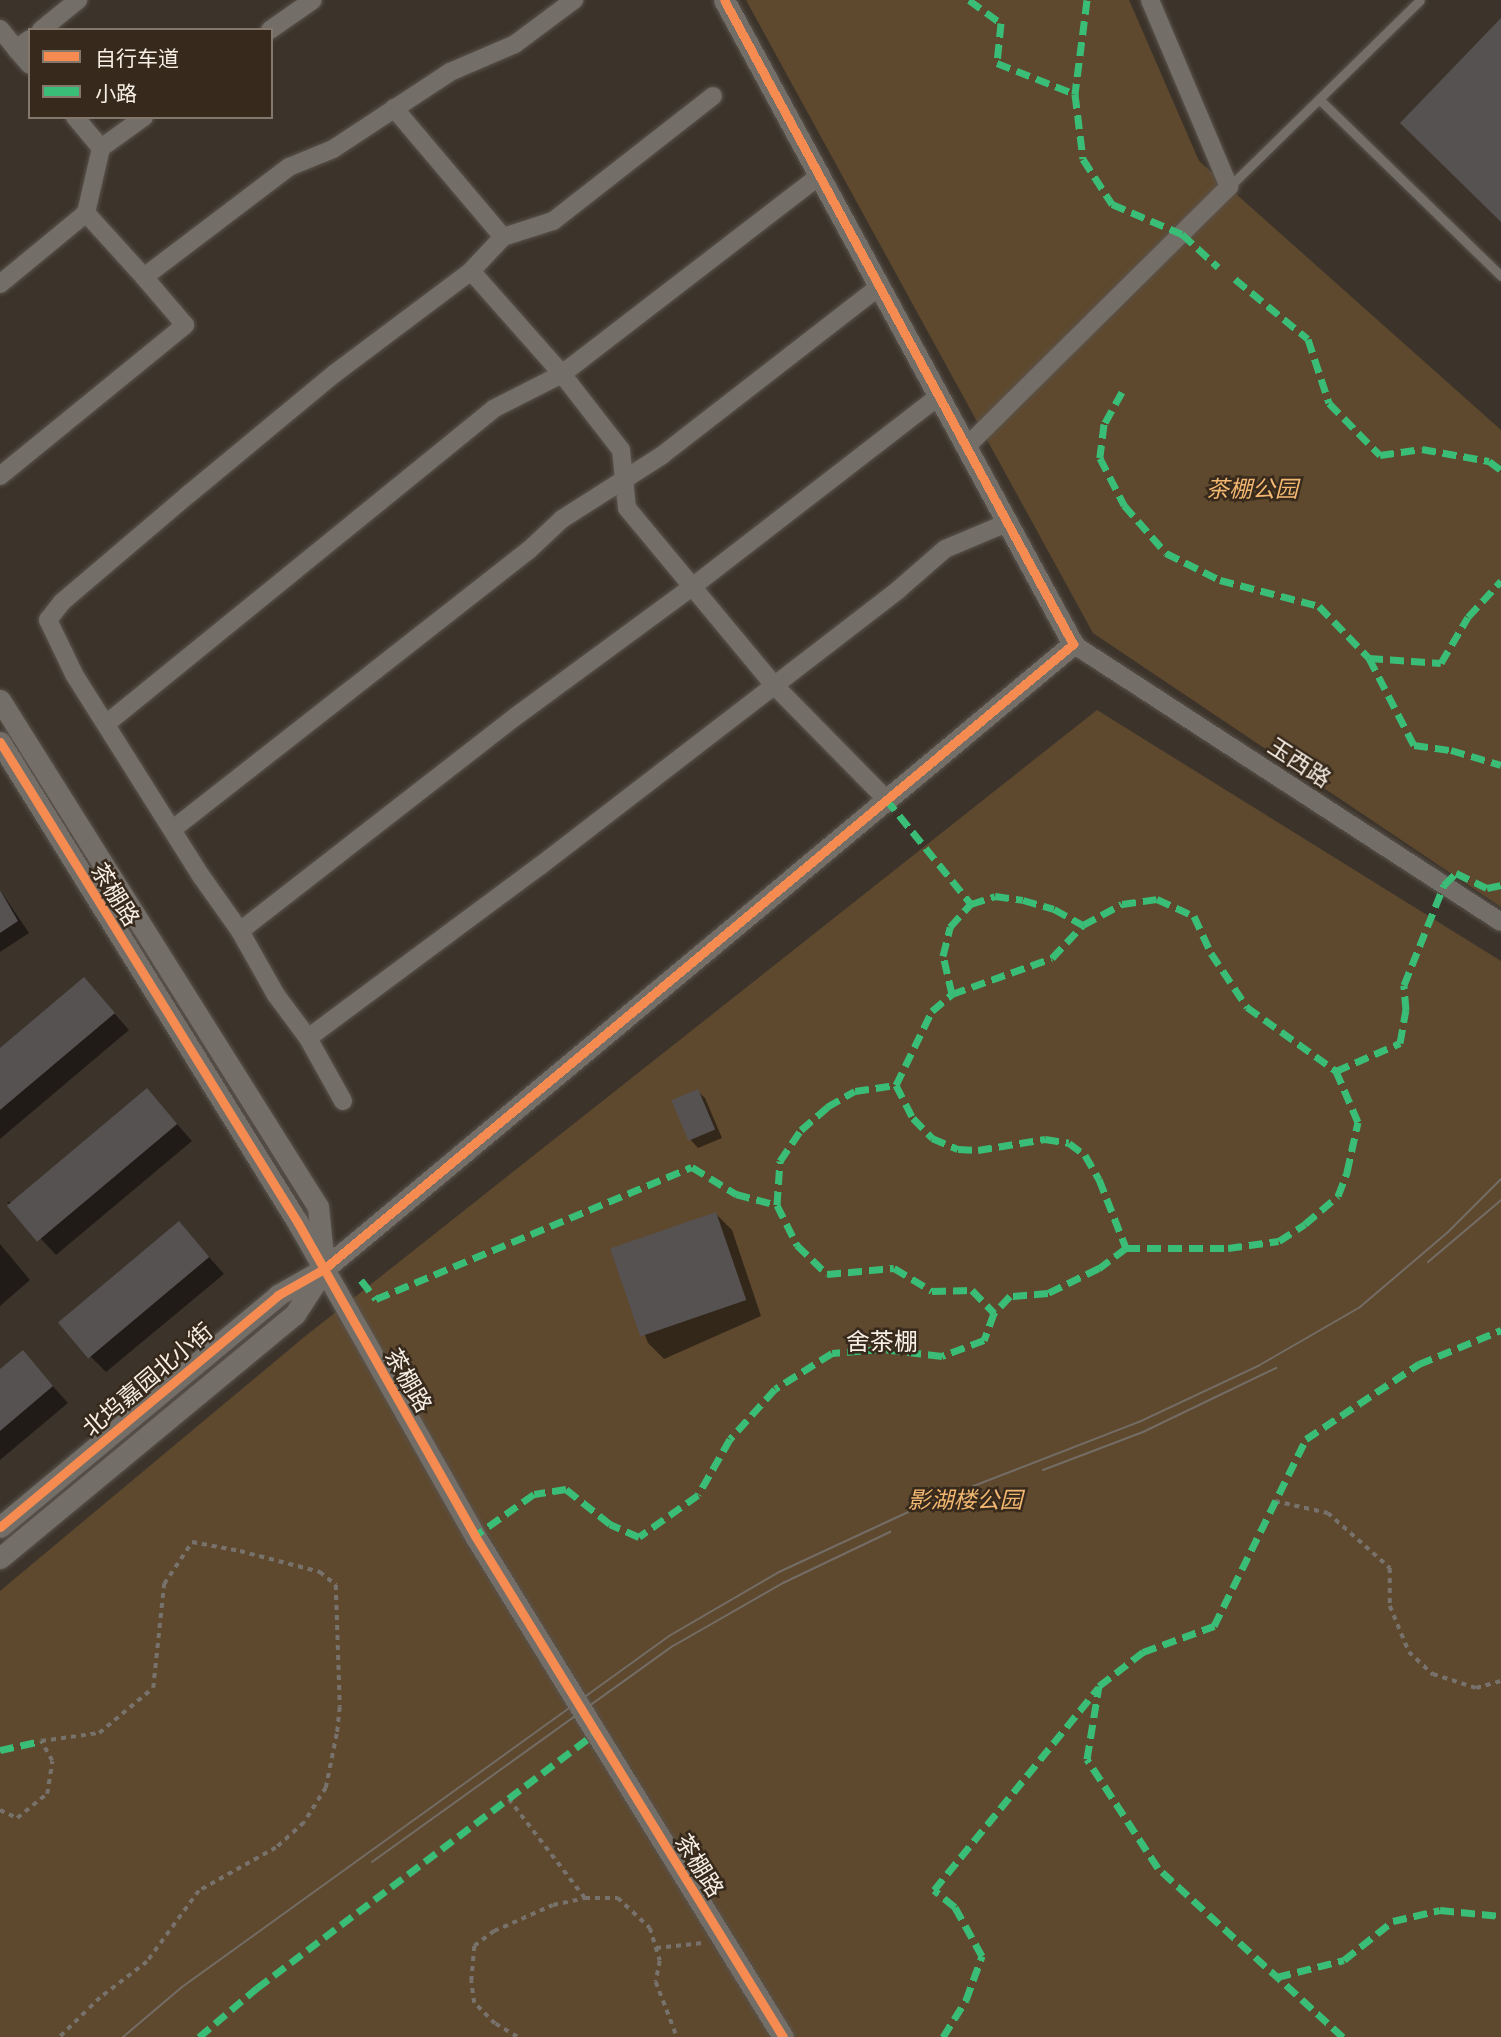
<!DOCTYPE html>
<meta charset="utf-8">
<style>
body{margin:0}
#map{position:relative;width:1501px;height:2037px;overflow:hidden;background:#3c342b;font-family:"Playfair Display","Noto Sans SC",serif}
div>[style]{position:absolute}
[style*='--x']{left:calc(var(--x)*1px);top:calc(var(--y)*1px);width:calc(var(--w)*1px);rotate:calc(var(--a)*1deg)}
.green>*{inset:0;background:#5f492e}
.shadow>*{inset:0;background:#0007}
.building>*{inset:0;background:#565252;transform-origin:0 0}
.path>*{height:3.5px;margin-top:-1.75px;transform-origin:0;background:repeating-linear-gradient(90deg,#78726c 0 5px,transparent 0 10px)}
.roads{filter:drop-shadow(0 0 2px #59524b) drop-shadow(0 0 2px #59524b)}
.service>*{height:9px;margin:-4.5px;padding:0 4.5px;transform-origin:4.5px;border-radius:4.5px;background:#736e67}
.minor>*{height:18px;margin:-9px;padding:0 9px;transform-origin:9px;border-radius:9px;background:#736e67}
.tertiary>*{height:21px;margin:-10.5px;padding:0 10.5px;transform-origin:10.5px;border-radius:10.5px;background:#736e67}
.tram>*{height:2px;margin:-1px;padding:0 1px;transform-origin:1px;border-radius:1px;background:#736d66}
.quiet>*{height:7px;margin-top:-3.5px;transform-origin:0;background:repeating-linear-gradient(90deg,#3abd76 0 14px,transparent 0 21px)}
.cycleway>*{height:9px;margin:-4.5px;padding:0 4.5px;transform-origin:4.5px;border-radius:4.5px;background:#f68b52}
span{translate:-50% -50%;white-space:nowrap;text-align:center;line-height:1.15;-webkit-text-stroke:5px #372a1c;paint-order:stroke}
.park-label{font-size:23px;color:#f2b770;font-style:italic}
.street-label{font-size:23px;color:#f7eee5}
.neighbourhood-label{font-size:24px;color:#f7eee5}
.legend{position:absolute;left:28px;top:28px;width:245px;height:91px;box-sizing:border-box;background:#372a1c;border:2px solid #84786c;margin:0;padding:9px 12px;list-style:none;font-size:21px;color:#f7eee5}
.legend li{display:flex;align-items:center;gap:14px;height:35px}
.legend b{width:35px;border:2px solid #84786c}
</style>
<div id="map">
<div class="green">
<div style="clip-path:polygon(746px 0,1129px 0,1199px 161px,1501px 430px,1501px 907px,1093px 633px)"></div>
<div style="clip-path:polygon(1097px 710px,1501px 961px,1501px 2037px,0 2037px,0 1591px,303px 1338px)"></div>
</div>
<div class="shadow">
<div style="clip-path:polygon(0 890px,29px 933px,0 952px)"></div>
<div style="clip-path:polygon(84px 979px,129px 1030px,0 1139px,0 1051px)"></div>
<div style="clip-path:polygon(147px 1090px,192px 1141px,56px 1255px,7px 1202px,13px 1202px)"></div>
<div style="clip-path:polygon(697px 1091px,705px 1098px,722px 1138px,698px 1148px,691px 1140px)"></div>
<div style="clip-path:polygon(716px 1214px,732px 1230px,761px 1316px,664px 1359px,648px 1343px,616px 1259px)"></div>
<div style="clip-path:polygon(179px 1223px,224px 1274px,106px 1372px,90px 1356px)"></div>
<div style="clip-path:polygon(0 1244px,30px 1280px,0 1306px)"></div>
<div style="clip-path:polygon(23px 1353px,68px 1403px,0 1460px,0 1372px)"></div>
</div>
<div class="building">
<div style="clip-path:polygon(1501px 18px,1501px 222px,1400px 123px)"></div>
<div style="clip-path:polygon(0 890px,18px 921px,0 933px)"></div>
<div style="clip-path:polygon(84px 977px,115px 1013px,0 1110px,0 1048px)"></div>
<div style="left:147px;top:1088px;width:47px;height:183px;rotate:50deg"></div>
<div style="left:698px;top:1089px;width:44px;height:29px;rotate:67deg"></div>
<div style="left:716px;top:1212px;width:93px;height:112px;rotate:71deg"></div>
<div style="left:179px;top:1221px;width:47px;height:158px;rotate:50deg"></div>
<div style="clip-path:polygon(23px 1350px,53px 1386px,0 1431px,0 1369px)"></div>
</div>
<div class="path">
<div style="--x:1275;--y:1501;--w:54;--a:12.8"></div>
<div style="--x:1328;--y:1513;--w:83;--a:41.6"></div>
<div style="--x:1390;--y:1568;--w:38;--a:90"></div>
<div style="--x:1390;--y:1606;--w:50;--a:67.6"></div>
<div style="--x:1409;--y:1652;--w:33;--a:43"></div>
<div style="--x:1433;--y:1674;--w:45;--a:18"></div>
<div style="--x:1476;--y:1688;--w:26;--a:-16"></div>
<div style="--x:509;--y:1799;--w:125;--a:52.5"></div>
<div style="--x:0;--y:1810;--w:19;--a:25"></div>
<div style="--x:17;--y:1818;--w:38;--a:-39"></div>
<div style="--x:47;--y:1794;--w:33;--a:-81"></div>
<div style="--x:52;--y:1761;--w:23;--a:-119"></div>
<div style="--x:41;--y:1741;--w:59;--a:-7.9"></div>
<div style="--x:99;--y:1733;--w:70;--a:-39.8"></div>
<div style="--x:153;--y:1688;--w:105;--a:-84"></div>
<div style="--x:164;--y:1584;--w:50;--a:-56.3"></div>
<div style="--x:192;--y:1542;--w:49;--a:10.6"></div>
<div style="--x:240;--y:1551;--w:83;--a:14.7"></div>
<div style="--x:320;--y:1572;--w:21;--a:39"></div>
<div style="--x:336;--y:1585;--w:122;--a:88.1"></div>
<div style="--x:340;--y:1707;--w:27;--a:96"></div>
<div style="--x:337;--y:1734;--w:55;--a:101.5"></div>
<div style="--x:326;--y:1788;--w:41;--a:122.2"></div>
<div style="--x:304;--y:1823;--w:38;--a:138"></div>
<div style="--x:276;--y:1848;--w:88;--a:150.8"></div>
<div style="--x:199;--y:1891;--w:88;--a:126.2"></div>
<div style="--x:147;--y:1962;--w:59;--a:142.5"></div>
<div style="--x:100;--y:1998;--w:56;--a:135.7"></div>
<div style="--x:656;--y:1948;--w:47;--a:-6.1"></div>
<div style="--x:517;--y:2037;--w:26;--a:-149"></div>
<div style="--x:495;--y:2024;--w:30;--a:-135"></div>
<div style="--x:474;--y:2003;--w:22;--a:-98"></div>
<div style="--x:471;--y:1981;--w:35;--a:-85"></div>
<div style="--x:474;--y:1946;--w:25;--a:-37"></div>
<div style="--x:494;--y:1931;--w:64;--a:-23.8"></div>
<div style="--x:553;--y:1905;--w:33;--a:-12"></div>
<div style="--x:585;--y:1898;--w:33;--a:0"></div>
<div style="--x:618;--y:1898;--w:44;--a:43.2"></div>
<div style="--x:650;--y:1928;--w:34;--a:73"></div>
<div style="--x:660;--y:1961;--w:21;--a:101"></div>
<div style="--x:656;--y:1982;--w:59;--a:69.1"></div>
</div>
<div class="roads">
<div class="service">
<div style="--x:1319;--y:99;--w:254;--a:44.2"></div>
<div style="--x:1229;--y:187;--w:267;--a:-44.4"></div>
</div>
<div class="minor">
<div style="--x:0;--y:29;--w:26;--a:51"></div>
<div style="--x:16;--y:49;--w:17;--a:-36"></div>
<div style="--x:41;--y:30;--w:48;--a:-39"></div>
<div style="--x:270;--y:30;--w:52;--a:-34.9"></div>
<div style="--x:16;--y:49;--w:21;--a:49"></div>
<div style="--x:394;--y:108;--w:169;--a:49.8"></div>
<div style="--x:75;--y:117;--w:40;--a:50"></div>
<div style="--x:86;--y:213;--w:86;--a:47.8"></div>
<div style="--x:144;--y:277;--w:182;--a:-37.2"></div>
<div style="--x:289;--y:167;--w:48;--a:-22.2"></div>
<div style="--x:333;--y:149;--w:140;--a:-33.3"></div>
<div style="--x:450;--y:72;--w:71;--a:-23.3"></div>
<div style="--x:515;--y:44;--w:74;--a:-36.7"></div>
<div style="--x:471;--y:271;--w:137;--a:48.5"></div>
<div style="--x:562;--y:374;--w:326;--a:-37.6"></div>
<div style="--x:0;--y:284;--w:112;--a:-39.5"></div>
<div style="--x:86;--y:213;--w:67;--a:-77"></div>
<div style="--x:101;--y:148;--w:53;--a:-35.8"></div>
<div style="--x:966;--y:447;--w:370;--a:-44.7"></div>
<div style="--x:1229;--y:187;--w:203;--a:-112.9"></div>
<div style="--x:0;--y:476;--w:239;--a:-39.2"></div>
<div style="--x:185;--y:325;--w:63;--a:-130.5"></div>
<div style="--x:1073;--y:644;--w:510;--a:33.01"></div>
<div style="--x:106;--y:724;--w:499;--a:-39.1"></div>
<div style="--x:493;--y:409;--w:77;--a:-26.9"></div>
<div style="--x:562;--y:374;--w:96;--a:52.2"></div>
<div style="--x:621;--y:450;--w:58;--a:84.1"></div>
<div style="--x:627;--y:508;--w:229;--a:50.3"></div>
<div style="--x:773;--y:684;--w:161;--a:45.5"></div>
<div style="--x:173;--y:829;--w:452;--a:-38.1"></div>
<div style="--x:529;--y:550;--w:45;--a:-43.2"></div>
<div style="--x:562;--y:519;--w:117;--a:-32.5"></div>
<div style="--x:661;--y:456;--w:277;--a:-37.8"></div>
<div style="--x:240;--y:931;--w:348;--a:-37.9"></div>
<div style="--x:515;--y:717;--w:220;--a:-36.3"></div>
<div style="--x:692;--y:587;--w:312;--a:-37.7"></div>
<div style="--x:308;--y:1038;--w:289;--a:-36.6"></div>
<div style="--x:540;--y:866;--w:452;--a:-37.6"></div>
<div style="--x:898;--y:590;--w:62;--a:-41.1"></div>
<div style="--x:945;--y:549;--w:67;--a:-22.8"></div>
<div style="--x:343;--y:1101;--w:72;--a:-119.1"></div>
<div style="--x:308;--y:1038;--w:54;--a:-126.7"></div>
<div style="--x:276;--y:995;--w:73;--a:-119.4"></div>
<div style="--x:240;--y:931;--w:67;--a:-125.3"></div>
<div style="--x:201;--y:876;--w:239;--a:-122.2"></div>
<div style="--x:74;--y:674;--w:60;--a:-115.7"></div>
<div style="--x:48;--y:620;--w:23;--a:-52"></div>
<div style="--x:62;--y:602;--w:167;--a:-40.4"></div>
<div style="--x:189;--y:494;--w:188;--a:-39.6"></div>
<div style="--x:334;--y:374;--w:171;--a:-36.9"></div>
<div style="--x:471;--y:271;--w:47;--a:-46.7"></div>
<div style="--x:503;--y:237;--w:52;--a:-17.7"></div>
<div style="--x:553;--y:221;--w:203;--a:-38"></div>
</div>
<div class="tertiary">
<div style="--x:0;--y:700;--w:598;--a:57.9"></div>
<div style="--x:318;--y:1207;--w:57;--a:84"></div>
<div style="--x:0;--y:742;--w:566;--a:58.22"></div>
<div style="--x:298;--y:1223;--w:360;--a:60.5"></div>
<div style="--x:475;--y:1536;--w:588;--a:58.42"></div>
<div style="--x:0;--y:1527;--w:362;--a:-39.8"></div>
<div style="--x:278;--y:1295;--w:53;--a:-29.5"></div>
<div style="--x:324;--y:1269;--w:976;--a:-39.84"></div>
<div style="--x:1073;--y:644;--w:732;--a:-118.45"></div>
<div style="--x:0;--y:1558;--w:383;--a:-39.6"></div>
<div style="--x:295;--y:1314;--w:48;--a:-57"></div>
</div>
</div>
<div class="tram">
<div style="--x:1428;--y:1262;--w:96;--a:-40.3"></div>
<div style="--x:1043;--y:1470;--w:107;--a:-20.8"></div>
<div style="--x:1143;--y:1432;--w:148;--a:-25.7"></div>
<div style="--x:372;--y:1862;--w:370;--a:-35.7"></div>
<div style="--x:673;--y:1646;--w:127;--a:-29.8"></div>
<div style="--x:783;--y:1583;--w:119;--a:-25.5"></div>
<div style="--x:123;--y:2037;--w:77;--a:-40.3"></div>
<div style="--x:182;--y:1987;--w:600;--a:-35.78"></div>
<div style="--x:669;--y:1636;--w:127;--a:-30.2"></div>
<div style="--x:779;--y:1572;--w:152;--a:-24.9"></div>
<div style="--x:917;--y:1508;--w:238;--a:-21.2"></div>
<div style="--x:1139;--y:1422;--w:132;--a:-25.2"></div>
<div style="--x:1258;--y:1366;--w:118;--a:-30"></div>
<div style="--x:1360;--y:1307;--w:116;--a:-40.4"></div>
<div style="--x:1448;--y:1232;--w:75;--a:-45"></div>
</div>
<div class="quiet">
<div style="--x:969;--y:0;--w:39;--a:36"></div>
<div style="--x:1001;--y:23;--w:40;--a:95.7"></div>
<div style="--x:997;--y:63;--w:84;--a:21.7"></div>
<div style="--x:1087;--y:0;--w:95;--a:97.3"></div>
<div style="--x:1075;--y:94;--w:65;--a:83"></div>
<div style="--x:1083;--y:159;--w:54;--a:57.2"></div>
<div style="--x:1112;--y:204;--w:76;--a:23.2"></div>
<div style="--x:1182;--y:234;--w:49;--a:42.5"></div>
<div style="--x:1235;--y:279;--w:94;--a:39.4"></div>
<div style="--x:1308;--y:339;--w:67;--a:71.8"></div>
<div style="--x:1329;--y:403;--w:73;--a:45.6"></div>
<div style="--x:1380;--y:455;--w:42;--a:-8.1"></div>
<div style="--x:1422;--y:449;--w:68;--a:10.2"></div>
<div style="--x:1489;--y:461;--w:15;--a:37"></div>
<div style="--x:1122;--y:392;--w:37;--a:119"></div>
<div style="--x:1104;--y:424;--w:34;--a:97"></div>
<div style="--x:1100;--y:458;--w:53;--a:62.9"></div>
<div style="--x:1124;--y:505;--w:64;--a:48.8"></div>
<div style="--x:1166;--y:553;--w:60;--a:26.6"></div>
<div style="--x:1220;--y:580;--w:102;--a:14.7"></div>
<div style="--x:1319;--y:606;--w:72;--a:46.1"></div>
<div style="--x:1369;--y:658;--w:98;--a:62.7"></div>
<div style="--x:1414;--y:745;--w:37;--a:8"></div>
<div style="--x:1451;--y:750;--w:52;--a:16.7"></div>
<div style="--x:1369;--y:658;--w:72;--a:4"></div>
<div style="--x:1441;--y:663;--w:53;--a:-59.6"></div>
<div style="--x:1468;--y:617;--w:49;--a:-47.5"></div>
<div style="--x:886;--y:799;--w:135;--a:51"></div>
<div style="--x:952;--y:994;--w:39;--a:-103"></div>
<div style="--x:943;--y:956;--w:30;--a:-76"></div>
<div style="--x:950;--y:927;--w:31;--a:-48"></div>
<div style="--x:971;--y:904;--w:25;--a:-18"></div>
<div style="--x:995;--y:896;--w:28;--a:8"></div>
<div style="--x:1023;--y:900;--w:32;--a:16"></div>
<div style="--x:1054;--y:909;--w:33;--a:29"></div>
<div style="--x:896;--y:1085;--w:37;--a:63"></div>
<div style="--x:913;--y:1118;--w:28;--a:46"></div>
<div style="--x:932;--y:1138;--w:28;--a:23"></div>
<div style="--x:958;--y:1149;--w:20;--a:3"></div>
<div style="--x:978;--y:1150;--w:68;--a:-9.3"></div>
<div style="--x:1045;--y:1139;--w:24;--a:9"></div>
<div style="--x:1069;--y:1143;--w:20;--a:37"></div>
<div style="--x:1085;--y:1155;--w:28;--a:60"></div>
<div style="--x:1099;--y:1179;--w:74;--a:68.6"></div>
<div style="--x:1126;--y:1248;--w:34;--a:143"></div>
<div style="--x:1099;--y:1268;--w:57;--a:153.9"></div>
<div style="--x:1048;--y:1293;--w:38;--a:175"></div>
<div style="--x:1010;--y:1296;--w:23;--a:133"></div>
<div style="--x:777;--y:1205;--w:44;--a:-86.1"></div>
<div style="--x:780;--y:1161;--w:37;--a:-56"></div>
<div style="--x:801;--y:1130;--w:35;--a:-41"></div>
<div style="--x:827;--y:1107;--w:32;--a:-30"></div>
<div style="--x:855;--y:1091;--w:41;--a:-8.3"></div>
<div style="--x:896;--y:1085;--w:82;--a:-64.1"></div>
<div style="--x:932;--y:1011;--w:26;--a:-40"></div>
<div style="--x:952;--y:994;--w:106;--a:-19.8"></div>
<div style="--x:1052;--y:958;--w:45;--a:-46.8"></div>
<div style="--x:1083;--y:925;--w:44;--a:-28.3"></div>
<div style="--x:1122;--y:904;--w:35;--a:-8"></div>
<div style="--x:1157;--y:899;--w:41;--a:24.7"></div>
<div style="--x:1194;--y:916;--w:41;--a:65.3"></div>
<div style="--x:1211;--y:953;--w:65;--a:56.3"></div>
<div style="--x:1247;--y:1007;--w:110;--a:35.7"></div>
<div style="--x:1336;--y:1071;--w:70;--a:-23.6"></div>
<div style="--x:1400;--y:1043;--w:34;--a:-80"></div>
<div style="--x:1406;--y:1010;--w:25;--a:-95"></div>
<div style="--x:1404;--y:985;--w:108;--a:-68.2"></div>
<div style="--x:1444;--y:885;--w:17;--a:-45"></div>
<div style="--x:1456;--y:873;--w:34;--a:26"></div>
<div style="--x:1487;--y:888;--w:14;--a:-12"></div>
<div style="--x:1126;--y:1248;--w:102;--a:0"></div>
<div style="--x:1228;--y:1248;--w:51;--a:-7.8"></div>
<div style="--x:1279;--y:1241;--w:31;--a:-33"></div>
<div style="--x:1305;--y:1224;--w:43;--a:-40.3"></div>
<div style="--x:1338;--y:1196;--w:26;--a:-69"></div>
<div style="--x:1347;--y:1172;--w:51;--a:-77.6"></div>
<div style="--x:1358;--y:1122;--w:56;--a:-113.3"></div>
<div style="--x:361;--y:1280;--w:24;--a:52"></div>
<div style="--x:376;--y:1299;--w:342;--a:-22.7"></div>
<div style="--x:692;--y:1167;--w:52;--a:31.5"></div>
<div style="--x:736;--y:1194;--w:42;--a:15"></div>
<div style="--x:777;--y:1205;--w:45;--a:63.4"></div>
<div style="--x:797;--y:1245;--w:42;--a:44"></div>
<div style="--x:827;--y:1274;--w:67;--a:-5.1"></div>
<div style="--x:894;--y:1268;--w:44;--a:31.2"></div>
<div style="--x:932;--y:1291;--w:40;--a:-1.4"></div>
<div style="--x:972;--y:1290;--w:32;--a:46"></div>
<div style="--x:994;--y:1313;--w:29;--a:110"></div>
<div style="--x:984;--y:1340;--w:45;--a:159.1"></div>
<div style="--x:942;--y:1356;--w:60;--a:-173.3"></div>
<div style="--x:882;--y:1349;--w:50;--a:175.4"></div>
<div style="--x:832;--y:1353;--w:67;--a:147.7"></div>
<div style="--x:775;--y:1389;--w:67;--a:132"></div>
<div style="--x:730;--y:1439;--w:64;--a:119.7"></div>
<div style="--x:698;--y:1495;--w:72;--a:144.6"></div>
<div style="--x:639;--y:1537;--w:32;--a:-156"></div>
<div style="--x:610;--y:1524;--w:56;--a:-141.5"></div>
<div style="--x:566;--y:1489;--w:32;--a:171"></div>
<div style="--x:534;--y:1494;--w:72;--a:144.6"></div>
<div style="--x:0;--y:1750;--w:42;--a:-12.4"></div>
<div style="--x:1277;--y:1977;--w:69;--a:-14.2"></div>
<div style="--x:1344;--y:1960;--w:63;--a:-38.5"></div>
<div style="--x:1393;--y:1921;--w:48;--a:-13.2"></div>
<div style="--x:1440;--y:1910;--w:61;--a:5.6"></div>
<div style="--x:199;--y:2037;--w:76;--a:-40.2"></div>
<div style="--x:257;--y:1988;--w:424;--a:-37"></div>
<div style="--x:943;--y:2037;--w:44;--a:-58.1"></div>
<div style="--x:966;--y:2000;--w:47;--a:-70"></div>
<div style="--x:982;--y:1956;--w:56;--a:-118.9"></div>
<div style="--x:955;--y:1907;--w:27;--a:-141"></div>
<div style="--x:934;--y:1890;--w:260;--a:-50.9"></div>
<div style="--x:1343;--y:2037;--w:251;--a:-137.6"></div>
<div style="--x:1158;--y:1868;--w:130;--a:-123.1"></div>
<div style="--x:1087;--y:1759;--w:74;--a:-80.7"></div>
<div style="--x:1099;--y:1686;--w:56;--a:-37.7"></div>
<div style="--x:1143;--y:1652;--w:76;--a:-20.1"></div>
<div style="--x:1214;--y:1626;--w:208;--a:-63.8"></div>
<div style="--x:1306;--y:1439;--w:136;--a:-33.6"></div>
<div style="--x:1419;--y:1364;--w:89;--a:-22.5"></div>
</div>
<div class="cycleway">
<div style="--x:0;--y:742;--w:566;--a:58.22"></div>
<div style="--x:298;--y:1223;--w:360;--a:60.5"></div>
<div style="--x:475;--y:1536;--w:588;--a:58.42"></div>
<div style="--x:0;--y:1527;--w:362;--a:-39.8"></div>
<div style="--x:278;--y:1295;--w:53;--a:-29.5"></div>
<div style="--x:324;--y:1269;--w:976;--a:-39.84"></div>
<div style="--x:1073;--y:644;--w:732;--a:-118.45"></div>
</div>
<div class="park-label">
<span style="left:1252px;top:488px">茶棚公园</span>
<span style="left:965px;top:1499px">影湖楼公园</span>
</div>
<div class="street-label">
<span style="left:1300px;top:762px;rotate:33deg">玉西路</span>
<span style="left:116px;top:894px;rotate:58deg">茶棚路</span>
<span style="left:147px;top:1379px;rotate:-40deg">北坞嘉园北小街</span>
<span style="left:409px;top:1380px;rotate:60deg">茶棚路</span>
<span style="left:700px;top:1865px;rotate:58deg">茶棚路</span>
</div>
<div class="neighbourhood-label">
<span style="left:882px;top:1341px">舍茶棚</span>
</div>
<ul class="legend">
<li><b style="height:9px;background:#f68b52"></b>自行车道</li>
<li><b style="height:9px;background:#3abd76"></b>小路</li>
</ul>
</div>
